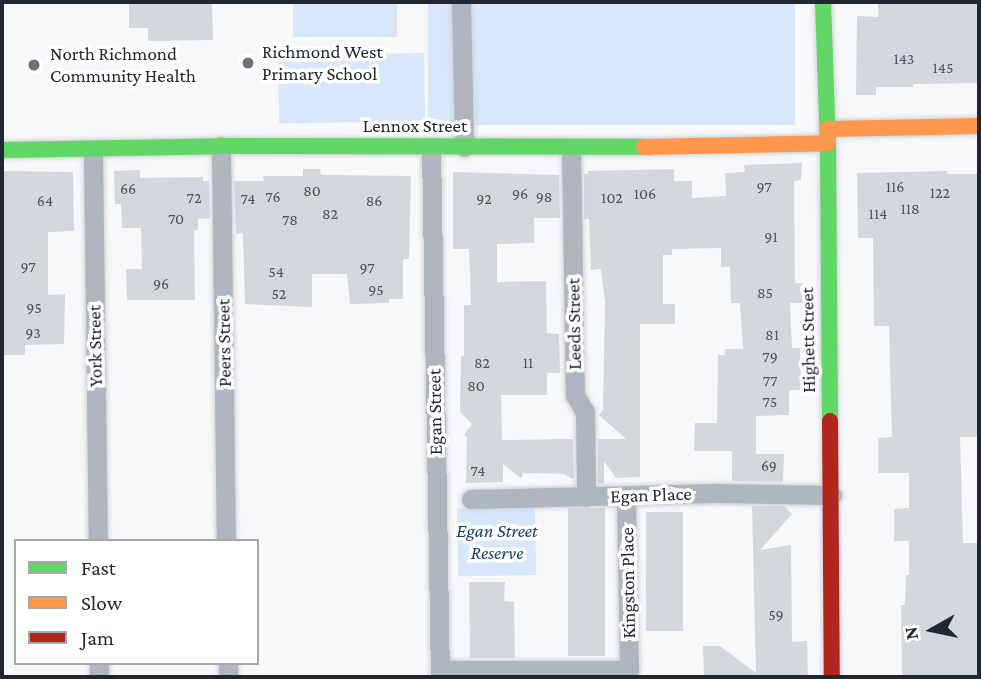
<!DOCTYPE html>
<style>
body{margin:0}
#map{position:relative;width:981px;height:679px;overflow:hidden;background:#f6f8fa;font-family:"Crimson Pro",serif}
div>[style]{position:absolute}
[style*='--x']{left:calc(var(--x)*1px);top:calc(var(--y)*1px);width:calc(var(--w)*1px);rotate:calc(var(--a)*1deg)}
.green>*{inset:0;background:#d8e7f9;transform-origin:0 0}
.building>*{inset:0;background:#d3d8dd;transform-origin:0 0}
.roads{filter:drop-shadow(0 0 2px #d0d2d5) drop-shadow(0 0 2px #d0d2d5)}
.street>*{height:19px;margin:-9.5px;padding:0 9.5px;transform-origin:9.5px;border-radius:9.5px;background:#afb6be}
.fast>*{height:16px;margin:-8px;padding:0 8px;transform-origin:8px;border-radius:8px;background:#63d668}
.slow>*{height:16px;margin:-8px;padding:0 8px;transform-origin:8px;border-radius:8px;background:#ff974d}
.jam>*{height:16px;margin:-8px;padding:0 8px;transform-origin:8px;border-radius:8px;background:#b3261e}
.dots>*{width:19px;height:19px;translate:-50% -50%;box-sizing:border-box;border:4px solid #fff;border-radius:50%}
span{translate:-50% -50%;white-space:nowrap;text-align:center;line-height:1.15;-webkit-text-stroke:7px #fff;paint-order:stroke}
.number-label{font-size:16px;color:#4e535b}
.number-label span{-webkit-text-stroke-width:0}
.poi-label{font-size:19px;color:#212730}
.left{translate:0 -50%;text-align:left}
.street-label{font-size:19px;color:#212730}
.park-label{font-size:19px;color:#134071;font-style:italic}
.frame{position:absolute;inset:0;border:4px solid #212730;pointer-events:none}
.legend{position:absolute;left:14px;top:539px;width:245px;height:126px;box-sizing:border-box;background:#fff;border:2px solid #a6a9ac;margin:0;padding:9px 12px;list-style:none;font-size:21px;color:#212730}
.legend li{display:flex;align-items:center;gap:14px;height:35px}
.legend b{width:35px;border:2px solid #a6a9ac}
.north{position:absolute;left:897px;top:595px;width:70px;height:70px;-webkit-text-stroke:5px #fff;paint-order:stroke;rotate:261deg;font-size:19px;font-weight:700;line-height:28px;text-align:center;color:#212730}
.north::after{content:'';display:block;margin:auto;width:24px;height:32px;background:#212730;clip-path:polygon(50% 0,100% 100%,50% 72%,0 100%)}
</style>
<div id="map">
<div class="green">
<div style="left:293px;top:2px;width:104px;height:35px"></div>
<div style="left:428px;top:2px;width:367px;height:123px"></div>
<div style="left:424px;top:53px;width:68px;height:146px;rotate:89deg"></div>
<div style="left:535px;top:507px;width:68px;height:78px;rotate:89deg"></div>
</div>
<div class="building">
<div style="clip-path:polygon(129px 2px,212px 2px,213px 40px,148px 41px,148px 28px,129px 28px)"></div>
<div style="clip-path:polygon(878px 2px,979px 2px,979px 83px,913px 84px,913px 87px,876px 87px,876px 95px,856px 95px,857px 16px,878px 17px)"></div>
<div style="clip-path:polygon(802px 163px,801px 180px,794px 181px,795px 283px,803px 283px,803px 303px,790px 303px,792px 348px,800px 348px,801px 390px,789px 390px,789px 415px,756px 416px,756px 454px,784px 454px,783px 482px,732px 481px,732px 451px,694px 451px,695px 423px,717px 423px,718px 355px,725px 355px,725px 349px,743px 349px,740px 303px,731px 303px,730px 267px,721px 267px,721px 248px,672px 249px,672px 255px,663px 255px,663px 304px,675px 304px,675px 324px,640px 324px,640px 477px,616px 478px,604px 461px,604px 483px,598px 484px,598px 439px,626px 439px,599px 415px,603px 410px,605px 302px,601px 269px,591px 270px,589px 219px,584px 219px,584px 174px,588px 174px,588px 171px,674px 169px,674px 181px,692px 181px,692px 198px,726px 196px,725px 173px,745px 172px,744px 165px)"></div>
<div style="clip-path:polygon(303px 169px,320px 169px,321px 175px,411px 176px,409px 259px,403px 259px,403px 299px,389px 299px,389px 303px,350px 304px,347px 274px,312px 274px,312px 307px,245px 304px,243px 233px,236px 234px,234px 181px,264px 181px,263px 176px,303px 176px)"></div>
<div style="clip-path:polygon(140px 170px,140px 178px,203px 177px,203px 181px,209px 181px,210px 218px,198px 219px,198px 230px,194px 231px,195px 300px,127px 300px,126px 269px,142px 269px,141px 228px,122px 228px,121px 204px,115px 204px,114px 171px)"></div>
<div style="clip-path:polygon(3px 171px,73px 172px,74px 231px,48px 232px,48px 295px,65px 294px,64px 344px,25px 345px,25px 355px,2px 355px)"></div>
<div style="clip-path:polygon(947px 171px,947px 174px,979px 174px,979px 437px,960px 437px,963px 543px,979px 543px,979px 677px,902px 677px,901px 605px,905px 605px,906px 575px,909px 575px,909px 541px,894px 541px,894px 509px,909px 508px,909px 473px,878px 473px,878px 438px,892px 437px,889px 326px,874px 326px,873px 238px,858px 238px,857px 173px)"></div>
<div style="clip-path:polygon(453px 172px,559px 175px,560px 218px,534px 218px,534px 243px,497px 244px,497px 282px,546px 281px,547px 333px,559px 334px,560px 373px,547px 373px,547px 395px,501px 395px,502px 440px,573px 439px,574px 480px,564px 474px,523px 473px,521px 478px,503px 464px,503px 482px,466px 483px,467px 437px,464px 435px,472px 424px,460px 412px,461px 356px,464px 356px,464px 305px,471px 305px,469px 249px,453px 249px)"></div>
<div style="clip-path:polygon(752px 506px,784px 506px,792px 514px,760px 550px,791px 545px,792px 642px,807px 641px,808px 677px,704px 677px,703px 646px,720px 646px,756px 673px)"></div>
<div style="left:605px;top:508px;width:148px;height:37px;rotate:90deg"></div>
<div style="left:683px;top:512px;width:119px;height:37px;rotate:90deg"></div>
<div style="clip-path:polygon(469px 582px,505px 582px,504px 601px,514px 602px,515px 658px,470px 658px)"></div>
</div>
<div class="roads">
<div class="street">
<div style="--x:461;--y:2;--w:145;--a:88.8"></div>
<div style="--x:221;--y:146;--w:395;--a:89.3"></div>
<div style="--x:431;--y:147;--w:530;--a:89.03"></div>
<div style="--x:571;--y:148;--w:247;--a:89.1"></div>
<div style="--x:575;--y:395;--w:20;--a:60"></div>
<div style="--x:585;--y:412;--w:85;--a:89.3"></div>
<div style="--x:93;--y:150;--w:391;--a:89.3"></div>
<div style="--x:471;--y:499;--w:245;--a:-1.4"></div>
<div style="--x:716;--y:493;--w:116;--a:1"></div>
<div style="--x:99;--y:663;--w:14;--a:90"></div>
<div style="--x:228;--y:663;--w:14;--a:90"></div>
<div style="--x:440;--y:670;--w:189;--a:0"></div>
<div style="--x:629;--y:670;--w:174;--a:-91"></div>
</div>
<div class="fast">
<div style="--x:823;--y:2;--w:141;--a:88"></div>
<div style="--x:828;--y:143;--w:278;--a:89.6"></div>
<div style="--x:2;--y:150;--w:219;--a:-1"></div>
<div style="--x:221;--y:146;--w:423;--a:0.1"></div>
</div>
<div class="slow">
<div style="--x:827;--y:129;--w:152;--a:-1.1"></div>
<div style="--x:644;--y:147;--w:184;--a:-1.2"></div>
</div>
<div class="jam">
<div style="--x:830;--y:421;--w:256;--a:89.6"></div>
</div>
</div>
<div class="dots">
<div style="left:248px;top:63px;background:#6c7077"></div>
<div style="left:34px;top:65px;background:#6c7077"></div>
</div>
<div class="number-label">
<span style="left:904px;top:59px">143</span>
<span style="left:943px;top:68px">145</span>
<span style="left:764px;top:187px">97</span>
<span style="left:895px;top:187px">116</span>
<span style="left:128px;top:189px">66</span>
<span style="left:312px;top:191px">80</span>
<span style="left:940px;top:193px">122</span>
<span style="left:520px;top:194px">96</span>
<span style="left:645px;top:194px">106</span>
<span style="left:273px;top:197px">76</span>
<span style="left:544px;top:197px">98</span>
<span style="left:194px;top:198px">72</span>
<span style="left:612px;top:198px">102</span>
<span style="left:248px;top:199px">74</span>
<span style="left:484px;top:199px">92</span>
<span style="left:45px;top:201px">64</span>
<span style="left:374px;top:201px">86</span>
<span style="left:910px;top:209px">118</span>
<span style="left:330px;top:214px">82</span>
<span style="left:878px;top:214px">114</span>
<span style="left:176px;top:219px">70</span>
<span style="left:290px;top:220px">78</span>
<span style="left:771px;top:237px">91</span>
<span style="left:28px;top:267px">97</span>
<span style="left:367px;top:268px">97</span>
<span style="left:276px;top:272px">54</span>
<span style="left:161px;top:284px">96</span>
<span style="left:376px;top:290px">95</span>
<span style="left:765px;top:293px">85</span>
<span style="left:279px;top:294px">52</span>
<span style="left:34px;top:308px">95</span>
<span style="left:33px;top:333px">93</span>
<span style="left:772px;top:335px">81</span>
<span style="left:770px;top:357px">79</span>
<span style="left:482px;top:363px">82</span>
<span style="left:528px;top:363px">11</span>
<span style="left:770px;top:381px">77</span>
<span style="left:476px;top:386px">80</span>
<span style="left:770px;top:402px">75</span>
<span style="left:769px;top:466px">69</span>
<span style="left:478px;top:471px">74</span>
<span style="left:776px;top:615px">59</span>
</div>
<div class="poi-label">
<span class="left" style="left:262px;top:63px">Richmond West<br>Primary School</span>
<span class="left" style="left:50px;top:65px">North Richmond<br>Community Health</span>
</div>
<div class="street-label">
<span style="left:415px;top:126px">Lennox Street</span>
<span style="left:574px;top:324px;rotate:-91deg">Leeds Street</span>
<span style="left:808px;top:340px;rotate:-91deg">Highett Street</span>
<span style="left:224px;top:343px;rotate:-91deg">Peers Street</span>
<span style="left:95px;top:346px;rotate:-91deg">York Street</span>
<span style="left:435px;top:412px;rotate:-91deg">Egan Street</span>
<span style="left:651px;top:495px;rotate:-2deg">Egan Place</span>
<span style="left:628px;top:583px;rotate:-91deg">Kingston Place</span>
</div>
<div class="park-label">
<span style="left:497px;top:542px">Egan Street<br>Reserve</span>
</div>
<div class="frame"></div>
<ul class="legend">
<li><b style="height:9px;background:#63d668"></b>Fast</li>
<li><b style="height:9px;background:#ff974d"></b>Slow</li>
<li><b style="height:9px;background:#b3261e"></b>Jam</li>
</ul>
<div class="north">N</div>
</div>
